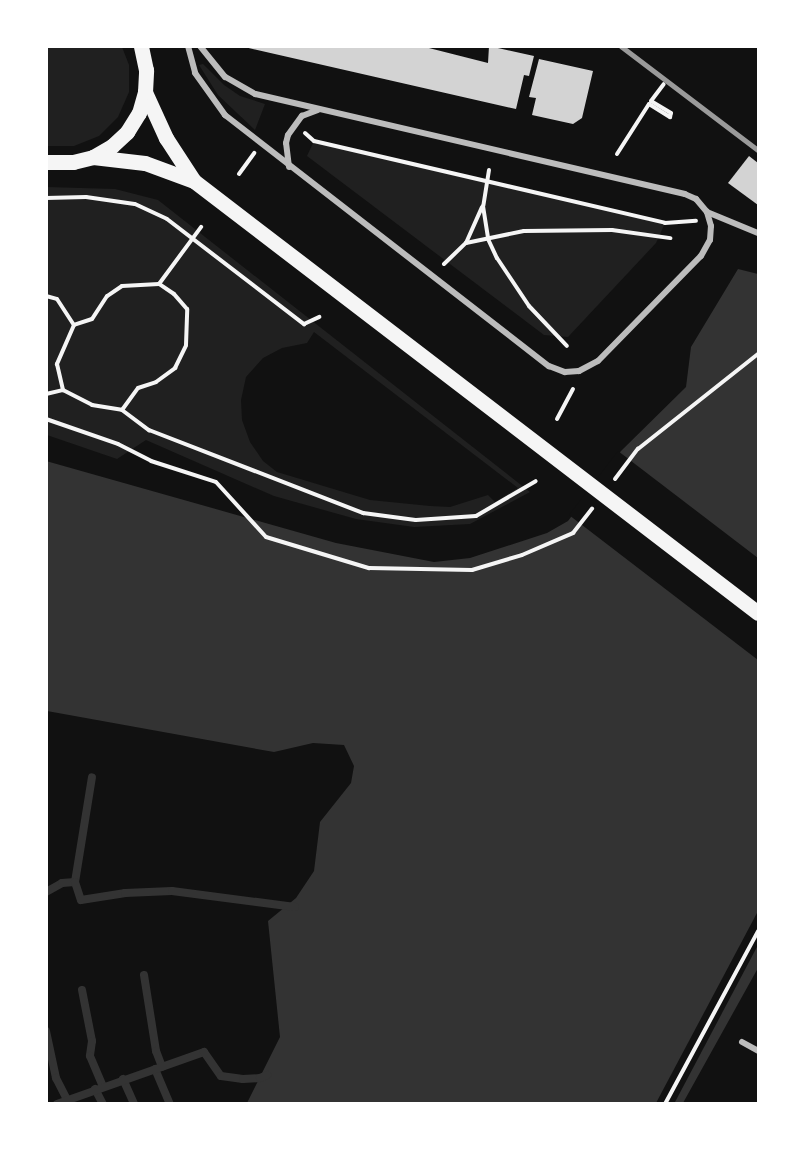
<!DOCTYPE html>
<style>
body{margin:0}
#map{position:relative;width:805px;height:1150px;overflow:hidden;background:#111;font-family:"Open Sans",sans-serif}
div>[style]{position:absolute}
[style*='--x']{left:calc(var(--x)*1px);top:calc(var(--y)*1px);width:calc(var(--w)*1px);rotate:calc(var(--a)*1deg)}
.green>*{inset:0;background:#202020}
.water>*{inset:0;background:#333}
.pier>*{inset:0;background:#111}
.stream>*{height:8px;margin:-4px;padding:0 4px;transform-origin:4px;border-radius:4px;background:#333}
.building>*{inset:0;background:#d3d3d3}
.path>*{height:4px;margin:-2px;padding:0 2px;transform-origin:2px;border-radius:2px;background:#f5f5f5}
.minor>*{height:6px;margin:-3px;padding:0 3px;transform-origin:3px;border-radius:3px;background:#bcbcbc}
.primary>*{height:15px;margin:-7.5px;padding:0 7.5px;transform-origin:7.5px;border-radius:7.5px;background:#f5f5f5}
.rail>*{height:4.5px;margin:-2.25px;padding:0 2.25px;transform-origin:2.25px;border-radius:2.25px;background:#9a9a9a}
span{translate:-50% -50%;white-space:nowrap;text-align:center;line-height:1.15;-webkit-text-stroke:4.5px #fff;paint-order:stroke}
.frame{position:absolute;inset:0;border:48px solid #fff;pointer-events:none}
</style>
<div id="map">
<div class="green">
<div style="clip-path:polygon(47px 46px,122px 47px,129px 65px,129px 92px,118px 117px,99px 136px,74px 146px,47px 146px)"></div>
<div style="clip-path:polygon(203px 64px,224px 85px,240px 96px,265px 104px,255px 130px,218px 95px,199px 65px)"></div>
<div style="clip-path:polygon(314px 141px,665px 223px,656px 243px,568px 337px,544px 335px,307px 156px)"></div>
<div style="clip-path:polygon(evenodd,46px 187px,115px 189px,158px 200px,530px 492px,470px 524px,414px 527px,356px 519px,274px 496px,146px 440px,117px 459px,47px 435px,46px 187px,314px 332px,518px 488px,495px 502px,488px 495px,450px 507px,430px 506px,370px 500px,277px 472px,263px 461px,250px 442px,242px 420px,241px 400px,246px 377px,263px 358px,282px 348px,307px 343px,314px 332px)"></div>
</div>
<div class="water">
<div style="clip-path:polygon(738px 269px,758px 274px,758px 968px,683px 1103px,247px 1103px,280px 1037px,268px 921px,296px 898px,314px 871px,320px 822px,351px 783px,354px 766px,344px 745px,313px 743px,274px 752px,47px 711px,46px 461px,336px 543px,434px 562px,470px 558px,547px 533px,568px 521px,621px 451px,686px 387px,691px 347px)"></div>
</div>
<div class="pier">
<div style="clip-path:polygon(618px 451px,758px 558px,758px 660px,569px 515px)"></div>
<div style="clip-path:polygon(758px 911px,758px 945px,674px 1104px,656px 1103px)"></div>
</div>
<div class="stream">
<div style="--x:75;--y:882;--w:106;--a:-80.8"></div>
<div style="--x:46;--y:892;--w:18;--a:-29"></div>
<div style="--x:62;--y:883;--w:13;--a:-4"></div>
<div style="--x:75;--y:882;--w:19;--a:72"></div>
<div style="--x:81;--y:900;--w:45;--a:-9"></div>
<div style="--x:125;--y:893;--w:47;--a:-2.4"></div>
<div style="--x:172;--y:891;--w:124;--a:7.4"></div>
<div style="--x:144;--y:975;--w:77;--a:81"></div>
<div style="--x:156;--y:1051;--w:17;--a:69"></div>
<div style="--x:82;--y:990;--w:52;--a:78.9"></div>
<div style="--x:92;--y:1041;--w:15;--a:98"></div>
<div style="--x:90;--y:1056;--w:33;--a:67"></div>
<div style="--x:46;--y:1031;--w:48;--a:78"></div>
<div style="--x:56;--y:1078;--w:25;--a:63"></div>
<div style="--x:155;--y:1069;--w:38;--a:67"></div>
<div style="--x:123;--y:1079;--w:27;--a:66"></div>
<div style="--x:95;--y:1089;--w:17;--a:62"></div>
<div style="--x:57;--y:1104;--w:156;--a:-19.5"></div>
<div style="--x:204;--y:1052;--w:29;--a:55"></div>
<div style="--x:221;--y:1076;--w:22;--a:8"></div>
<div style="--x:243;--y:1079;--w:17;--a:-3"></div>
<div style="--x:260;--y:1078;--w:8;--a:-23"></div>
</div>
<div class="building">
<div style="clip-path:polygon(240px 46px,421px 46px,488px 63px,489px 46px,534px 56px,529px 76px,524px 75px,516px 109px)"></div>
<div style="clip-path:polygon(539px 59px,593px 71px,582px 118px,573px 124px,532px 115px,536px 98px,529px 97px)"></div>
<div style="clip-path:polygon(749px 156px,758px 163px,758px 205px,728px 183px)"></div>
</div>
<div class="path">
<div style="--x:305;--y:133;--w:12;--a:42"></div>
<div style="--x:314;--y:141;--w:360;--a:13.1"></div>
<div style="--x:665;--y:223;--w:31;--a:-4"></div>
<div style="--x:617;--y:154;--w:59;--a:-57.4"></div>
<div style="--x:649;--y:104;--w:25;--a:32"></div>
<div style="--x:670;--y:117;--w:4;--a:-76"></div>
<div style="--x:671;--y:113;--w:23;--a:-149"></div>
<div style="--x:651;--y:101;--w:21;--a:-53"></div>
<div style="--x:489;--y:170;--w:36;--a:99"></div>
<div style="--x:483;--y:206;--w:33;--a:81"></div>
<div style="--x:488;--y:239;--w:21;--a:65"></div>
<div style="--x:497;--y:258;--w:58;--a:56.3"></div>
<div style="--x:529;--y:306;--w:55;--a:46.5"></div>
<div style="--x:239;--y:174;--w:26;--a:-54"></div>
<div style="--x:46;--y:198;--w:40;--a:-1.4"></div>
<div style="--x:86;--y:197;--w:49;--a:8.1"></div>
<div style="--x:135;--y:204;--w:35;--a:25"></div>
<div style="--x:167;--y:219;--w:173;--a:37.5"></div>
<div style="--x:304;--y:324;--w:17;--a:-25"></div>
<div style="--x:466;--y:243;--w:39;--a:-66"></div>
<div style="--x:444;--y:264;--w:30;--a:-44"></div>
<div style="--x:466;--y:243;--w:59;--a:-11.7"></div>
<div style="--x:524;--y:231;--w:88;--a:-0.7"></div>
<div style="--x:612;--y:230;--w:59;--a:7.9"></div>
<div style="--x:159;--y:284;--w:71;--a:-53.6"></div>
<div style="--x:46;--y:296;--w:11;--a:15"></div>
<div style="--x:57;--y:299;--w:31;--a:57"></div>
<div style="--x:46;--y:394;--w:17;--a:-13"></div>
<div style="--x:122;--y:410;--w:27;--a:-54"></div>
<div style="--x:138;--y:388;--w:19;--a:-18"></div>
<div style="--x:156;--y:382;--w:24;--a:-36"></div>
<div style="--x:175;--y:368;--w:25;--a:-64"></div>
<div style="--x:186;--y:345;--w:36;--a:-88"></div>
<div style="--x:187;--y:309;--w:20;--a:-131"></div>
<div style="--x:174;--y:294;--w:18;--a:-146"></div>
<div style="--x:159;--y:284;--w:37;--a:177"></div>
<div style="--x:122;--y:286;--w:18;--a:146"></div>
<div style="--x:107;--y:296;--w:27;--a:123"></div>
<div style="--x:92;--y:319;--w:19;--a:162"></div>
<div style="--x:74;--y:325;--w:43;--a:113.6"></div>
<div style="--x:57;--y:364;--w:27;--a:77"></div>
<div style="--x:63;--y:390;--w:33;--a:27"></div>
<div style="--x:92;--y:405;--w:30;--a:9"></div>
<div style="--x:122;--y:410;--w:34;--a:37"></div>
<div style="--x:149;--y:430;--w:230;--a:21.2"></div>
<div style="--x:363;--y:513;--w:53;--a:7.5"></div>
<div style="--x:416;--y:520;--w:60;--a:-3.8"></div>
<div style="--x:476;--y:516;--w:69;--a:-30.3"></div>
<div style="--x:46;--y:419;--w:76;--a:19.1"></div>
<div style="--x:118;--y:444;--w:37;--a:27"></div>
<div style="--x:151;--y:461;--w:68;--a:17.9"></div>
<div style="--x:216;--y:482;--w:74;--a:47.7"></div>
<div style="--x:266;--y:537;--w:108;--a:16.8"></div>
<div style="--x:369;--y:568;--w:103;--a:1.1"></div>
<div style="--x:472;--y:570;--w:52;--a:-16.7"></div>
<div style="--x:522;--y:555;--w:56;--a:-23.3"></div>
<div style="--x:573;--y:533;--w:31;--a:-52"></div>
<div style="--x:557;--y:419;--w:34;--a:-62"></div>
<div style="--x:615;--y:479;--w:38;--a:-53"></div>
<div style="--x:638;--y:449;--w:153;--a:-38.4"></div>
<div style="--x:665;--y:1104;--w:196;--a:-61.7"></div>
</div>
<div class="minor">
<div style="--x:188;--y:46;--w:28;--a:75"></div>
<div style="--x:195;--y:73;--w:52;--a:54.5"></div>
<div style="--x:225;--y:115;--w:410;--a:37.8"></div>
<div style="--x:549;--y:366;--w:17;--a:21"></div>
<div style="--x:565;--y:372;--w:14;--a:-4"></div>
<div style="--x:579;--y:371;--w:21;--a:-28"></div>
<div style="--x:598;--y:361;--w:147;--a:-45.6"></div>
<div style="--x:701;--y:256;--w:18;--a:-61"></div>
<div style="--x:710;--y:240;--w:14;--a:-86"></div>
<div style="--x:711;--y:226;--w:15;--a:-106"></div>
<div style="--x:707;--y:212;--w:17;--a:-130"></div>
<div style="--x:696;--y:199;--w:12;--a:-156"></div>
<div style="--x:685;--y:194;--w:441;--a:-166.9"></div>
<div style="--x:255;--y:94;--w:34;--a:-150"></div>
<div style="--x:225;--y:77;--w:40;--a:-129"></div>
<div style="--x:289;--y:167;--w:24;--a:-97"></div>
<div style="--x:286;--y:143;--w:8;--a:-76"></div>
<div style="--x:288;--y:135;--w:24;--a:-54"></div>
<div style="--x:302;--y:116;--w:17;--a:-21"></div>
<div style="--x:707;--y:212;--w:55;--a:22.4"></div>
<div style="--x:742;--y:1042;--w:18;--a:29"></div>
</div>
<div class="primary">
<div style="--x:145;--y:92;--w:51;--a:65.5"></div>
<div style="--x:166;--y:138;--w:51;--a:56.9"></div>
<div style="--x:93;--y:157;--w:52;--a:6.6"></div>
<div style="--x:145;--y:163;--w:52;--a:20.2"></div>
<div style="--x:194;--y:181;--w:710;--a:37.45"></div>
<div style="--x:46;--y:162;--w:27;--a:0"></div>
<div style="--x:73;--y:162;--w:21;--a:-14"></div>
<div style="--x:93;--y:157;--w:22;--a:-30"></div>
<div style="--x:112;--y:146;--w:21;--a:-43"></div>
<div style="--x:127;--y:132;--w:22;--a:-58"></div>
<div style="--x:139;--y:113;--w:22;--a:-74"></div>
<div style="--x:145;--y:92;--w:22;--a:-87"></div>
<div style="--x:146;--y:70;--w:25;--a:-102"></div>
</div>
<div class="rail">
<div style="--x:621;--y:46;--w:172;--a:37.2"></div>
</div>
<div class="frame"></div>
</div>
